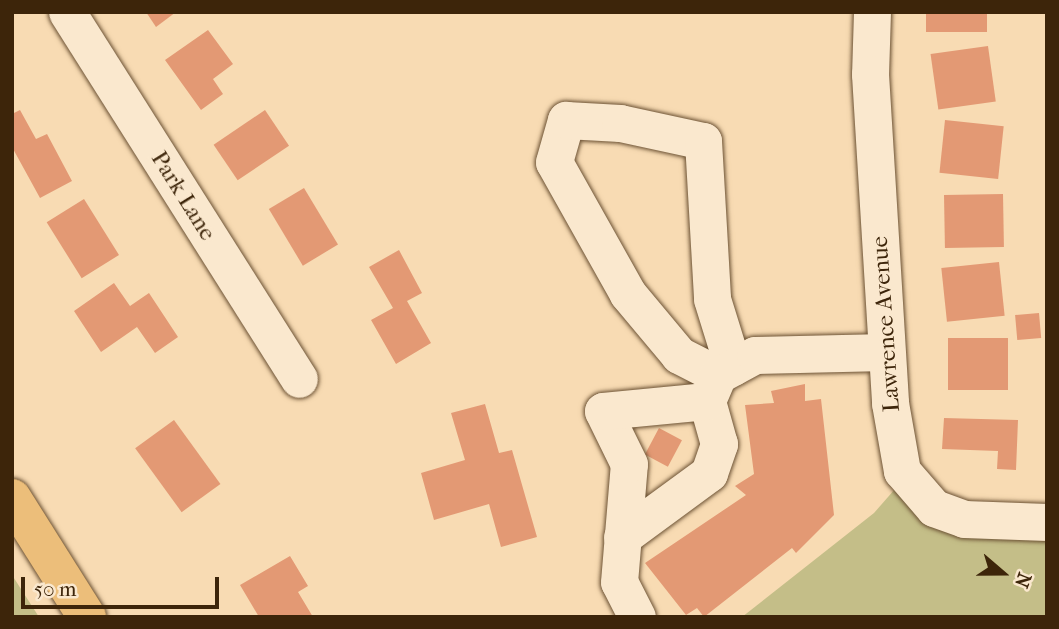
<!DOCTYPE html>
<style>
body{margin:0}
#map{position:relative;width:1059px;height:629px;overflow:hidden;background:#f8dbb3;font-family:"IM FELL French Canon",serif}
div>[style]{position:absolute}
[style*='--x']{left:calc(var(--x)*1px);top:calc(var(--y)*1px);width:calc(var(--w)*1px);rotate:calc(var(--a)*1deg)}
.green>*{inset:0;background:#c4be88}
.building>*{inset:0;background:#e39974;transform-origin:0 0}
.roads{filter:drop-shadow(0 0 2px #6c5234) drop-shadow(0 0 2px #6c5234)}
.minor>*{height:37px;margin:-18.5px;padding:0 18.5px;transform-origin:18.5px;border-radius:18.5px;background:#fae8ce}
.major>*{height:38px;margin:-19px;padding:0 19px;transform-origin:19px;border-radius:19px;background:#ecbe7a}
span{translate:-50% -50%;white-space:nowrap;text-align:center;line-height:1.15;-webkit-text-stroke:7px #fae8ce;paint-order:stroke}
.street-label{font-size:23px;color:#3d250a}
.frame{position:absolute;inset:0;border:14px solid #3d250a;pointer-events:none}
.north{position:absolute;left:968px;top:538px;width:70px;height:70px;-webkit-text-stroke:5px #fae8ce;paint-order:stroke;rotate:110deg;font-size:19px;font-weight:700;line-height:28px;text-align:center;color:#3d250a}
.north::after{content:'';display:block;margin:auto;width:24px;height:32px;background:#3d250a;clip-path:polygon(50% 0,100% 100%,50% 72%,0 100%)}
.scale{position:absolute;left:21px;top:577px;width:198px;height:32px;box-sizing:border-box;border:4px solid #3d250a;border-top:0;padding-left:9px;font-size:21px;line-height:24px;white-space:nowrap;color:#3d250a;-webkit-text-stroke:5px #fae8ce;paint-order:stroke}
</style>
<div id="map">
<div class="green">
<div style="clip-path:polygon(902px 481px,1047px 527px,1047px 617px,742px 617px,874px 513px)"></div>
<div style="clip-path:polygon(12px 575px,39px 617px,12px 617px)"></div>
</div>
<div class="building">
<div style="clip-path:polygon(146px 12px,176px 12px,156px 27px)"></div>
<div style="left:926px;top:12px;width:61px;height:20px"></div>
<div style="clip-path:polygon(208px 30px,233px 64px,213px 79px,223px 94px,201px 110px,165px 60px)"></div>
<div style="left:988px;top:46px;width:56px;height:58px;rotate:82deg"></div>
<div style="clip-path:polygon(20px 110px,36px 139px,47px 134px,72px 181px,40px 198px,12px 147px,12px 114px)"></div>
<div style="left:265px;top:110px;width:43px;height:62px;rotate:56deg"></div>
<div style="left:945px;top:120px;width:59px;height:53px;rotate:6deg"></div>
<div style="left:304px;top:188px;width:66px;height:41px;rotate:59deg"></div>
<div style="left:1003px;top:194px;width:53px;height:59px;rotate:89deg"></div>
<div style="left:84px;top:199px;width:66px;height:44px;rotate:58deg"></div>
<div style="clip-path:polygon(399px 250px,422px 293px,407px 301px,431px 343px,396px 364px,371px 320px,393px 308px,369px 267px)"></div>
<div style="left:999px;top:262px;width:54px;height:58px;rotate:84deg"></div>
<div style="clip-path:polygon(114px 283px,130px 306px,149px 293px,178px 337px,155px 353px,137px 327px,101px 352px,74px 311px)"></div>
<div style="left:1039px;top:313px;width:25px;height:24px;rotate:85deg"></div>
<div style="left:948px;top:338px;width:60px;height:52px"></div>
<div style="clip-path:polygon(805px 384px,805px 401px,821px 399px,834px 515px,796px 553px,792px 548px,704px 617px,697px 608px,686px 615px,645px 563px,746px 495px,735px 486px,754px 474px,745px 405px,774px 403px,771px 391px)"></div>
<div style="clip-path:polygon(485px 404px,499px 453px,512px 450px,537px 537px,501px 547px,489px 504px,434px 520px,421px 473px,465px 460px,451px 413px)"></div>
<div style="clip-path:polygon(944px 418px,1018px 420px,1016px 470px,997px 469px,998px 451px,942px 449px)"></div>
<div style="left:174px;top:420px;width:79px;height:48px;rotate:54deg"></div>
<div style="left:659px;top:428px;width:26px;height:30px;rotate:28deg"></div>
<div style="clip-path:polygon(290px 556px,308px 586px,298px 592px,313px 617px,259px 617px,240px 585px)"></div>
</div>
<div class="roads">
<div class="minor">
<div style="--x:67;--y:12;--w:434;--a:57.7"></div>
<div style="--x:872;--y:12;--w:62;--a:91.8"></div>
<div style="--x:870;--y:74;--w:330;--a:86.5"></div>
<div style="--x:890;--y:403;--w:69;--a:80"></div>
<div style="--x:902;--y:471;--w:49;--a:49.1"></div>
<div style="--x:934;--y:508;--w:32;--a:20"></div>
<div style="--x:964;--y:519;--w:83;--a:2.1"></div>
<div style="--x:718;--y:375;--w:44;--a:-152.9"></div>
<div style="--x:679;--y:355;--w:80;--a:-129.9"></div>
<div style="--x:628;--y:294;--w:151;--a:-119.3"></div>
<div style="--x:554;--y:162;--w:44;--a:-74.1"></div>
<div style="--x:566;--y:120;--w:54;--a:3.2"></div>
<div style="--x:620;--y:123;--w:85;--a:12.2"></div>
<div style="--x:703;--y:141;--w:158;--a:86.7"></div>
<div style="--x:712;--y:299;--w:71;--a:72.8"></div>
<div style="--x:622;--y:537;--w:108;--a:-36.3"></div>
<div style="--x:709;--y:473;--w:31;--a:-71"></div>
<div style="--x:719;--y:444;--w:45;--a:-105.6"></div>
<div style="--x:637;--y:617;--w:39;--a:-117"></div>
<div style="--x:619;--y:582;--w:118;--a:-85.2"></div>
<div style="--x:629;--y:464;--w:59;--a:-116.1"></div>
<div style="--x:603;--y:411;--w:104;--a:-5.5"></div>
<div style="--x:707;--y:401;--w:28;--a:-67"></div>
<div style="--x:718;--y:375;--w:42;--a:-28.4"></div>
<div style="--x:755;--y:355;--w:131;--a:-1.3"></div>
</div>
<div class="major">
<div style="--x:12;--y:498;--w:141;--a:57.8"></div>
</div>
</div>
<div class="street-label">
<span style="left:183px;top:196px;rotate:58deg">Park Lane</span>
<span style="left:886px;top:324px;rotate:-94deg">Lawrence Avenue</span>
</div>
<div class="frame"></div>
<div class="north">N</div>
<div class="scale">50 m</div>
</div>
